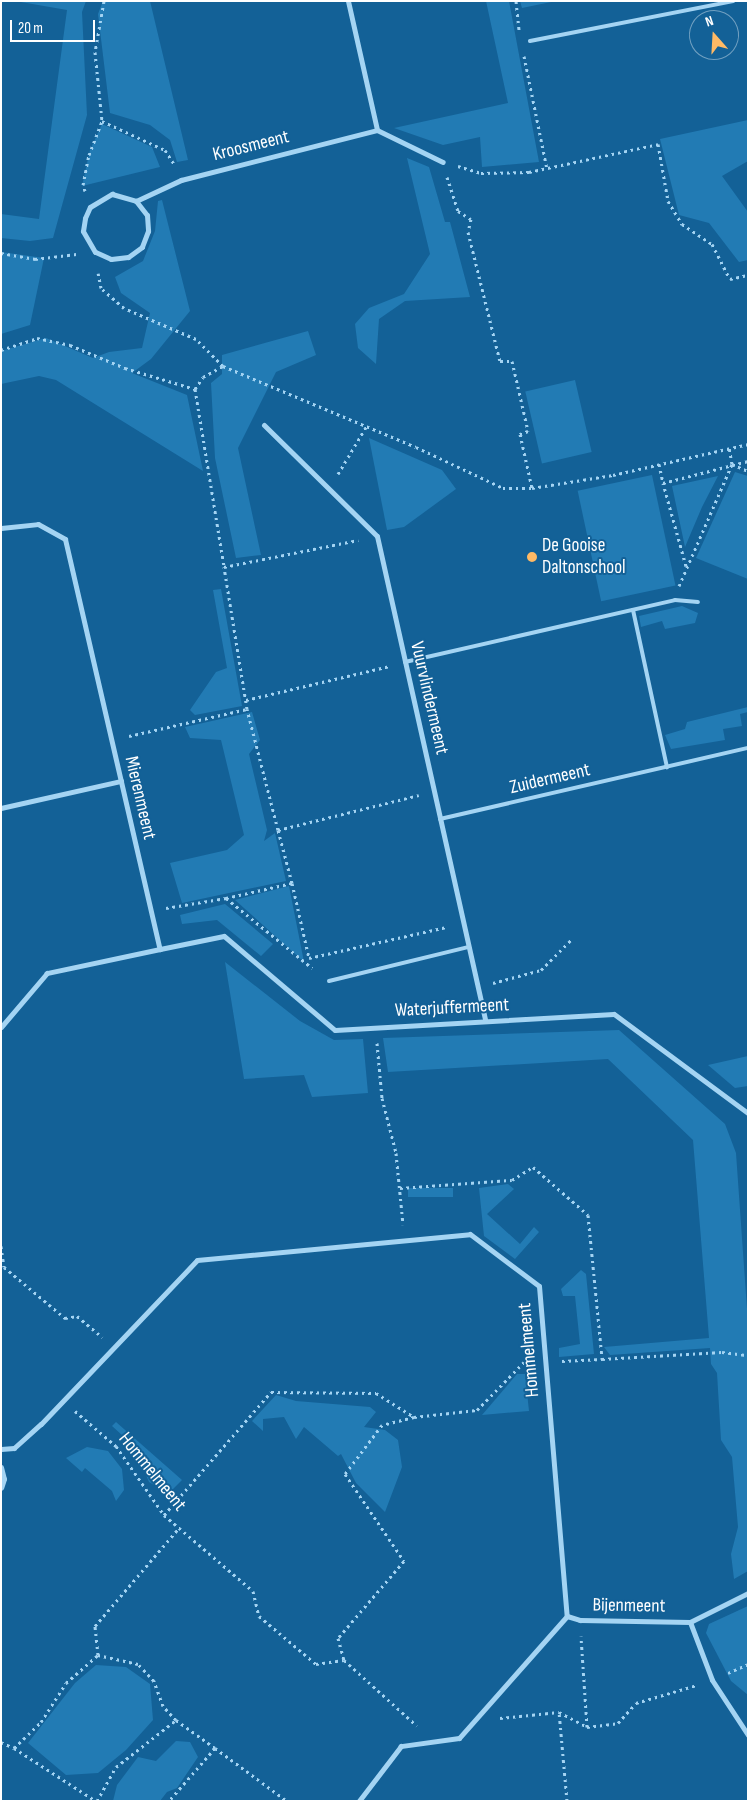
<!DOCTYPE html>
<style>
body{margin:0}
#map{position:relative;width:749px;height:1802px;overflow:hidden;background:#136197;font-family:"Sofia Sans Condensed",sans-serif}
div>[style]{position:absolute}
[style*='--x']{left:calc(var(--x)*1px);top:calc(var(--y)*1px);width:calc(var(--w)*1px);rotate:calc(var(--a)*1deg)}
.green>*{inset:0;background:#227bb4;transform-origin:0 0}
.path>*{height:3px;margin-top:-1.5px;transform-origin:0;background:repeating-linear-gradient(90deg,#a4d4f3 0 2.5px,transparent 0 6.5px)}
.service>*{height:4px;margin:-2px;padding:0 2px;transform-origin:2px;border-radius:2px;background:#a4d4f3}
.pedestrian>*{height:4.5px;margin:-2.25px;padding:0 2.25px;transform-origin:2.25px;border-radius:2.25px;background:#a4d4f3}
.minor>*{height:5px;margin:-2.5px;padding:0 2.5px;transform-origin:2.5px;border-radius:2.5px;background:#a4d4f3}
.dots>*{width:14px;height:14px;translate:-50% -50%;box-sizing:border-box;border:2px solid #136197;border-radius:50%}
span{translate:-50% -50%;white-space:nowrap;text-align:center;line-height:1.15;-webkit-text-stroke:4px #136197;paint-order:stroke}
.street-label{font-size:19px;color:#fff}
.poi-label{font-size:19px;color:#fff}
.left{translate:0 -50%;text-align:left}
.frame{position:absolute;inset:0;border:2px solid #fff;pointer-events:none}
.north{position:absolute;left:689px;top:10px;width:50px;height:50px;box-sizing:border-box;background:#136197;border:1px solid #71a0c1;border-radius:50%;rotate:341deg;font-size:14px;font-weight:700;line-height:20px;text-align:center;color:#fff}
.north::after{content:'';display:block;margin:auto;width:18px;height:22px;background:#ffba65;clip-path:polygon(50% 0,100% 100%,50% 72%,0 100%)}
.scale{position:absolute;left:10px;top:20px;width:85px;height:22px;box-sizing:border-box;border:2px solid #fff;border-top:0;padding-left:6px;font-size:15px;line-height:18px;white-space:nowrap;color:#fff;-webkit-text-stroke:4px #136197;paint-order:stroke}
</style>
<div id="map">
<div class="green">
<div style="clip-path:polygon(15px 1px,86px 1px,82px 12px,87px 115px,53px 238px,30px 241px,1px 238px,1px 214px,39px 219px,67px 10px)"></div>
<div style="clip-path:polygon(103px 1px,150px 1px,188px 160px,177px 162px,170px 140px,150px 125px,110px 113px,98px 14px)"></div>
<div style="clip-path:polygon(486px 1px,509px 1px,539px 162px,482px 167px,480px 137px,443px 145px,394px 128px,508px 103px)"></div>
<div style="clip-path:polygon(520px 1px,556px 1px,522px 8px)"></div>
<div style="clip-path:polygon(748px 120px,748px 161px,722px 176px,748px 212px,748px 260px,739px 262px,709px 223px,679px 215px,660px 139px)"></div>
<div style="clip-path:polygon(102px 124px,152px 147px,160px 167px,82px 186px,90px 150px)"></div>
<div style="clip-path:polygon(407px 158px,429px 167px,445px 222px,450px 222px,470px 297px,405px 301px,379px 319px,376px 364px,358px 348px,355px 324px,369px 308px,404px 294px,430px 254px)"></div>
<div style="clip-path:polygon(162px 200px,190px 311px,151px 359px,132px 373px,187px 395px,203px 471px,56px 380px,39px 376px,1px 384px,1px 351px,46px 338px,93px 358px,109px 352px,142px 348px,150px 313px,121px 293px,115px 277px,143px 261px,155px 231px,158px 201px)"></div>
<div style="clip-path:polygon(1px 252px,44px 258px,30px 325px,1px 334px)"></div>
<div style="clip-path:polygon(308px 331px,316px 355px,276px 372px,238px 448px,261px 555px,236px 558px,215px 458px,211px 383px,222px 374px,222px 355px)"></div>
<div style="left:575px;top:380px;width:74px;height:51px;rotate:77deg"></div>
<div style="clip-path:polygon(369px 438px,442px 470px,456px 489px,404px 527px,387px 530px)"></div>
<div style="clip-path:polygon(735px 472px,748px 476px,748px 579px,696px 558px)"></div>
<div style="left:652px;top:475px;width:113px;height:76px;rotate:78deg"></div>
<div style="clip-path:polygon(718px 476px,702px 507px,685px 547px,672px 486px)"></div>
<div style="clip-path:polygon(221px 589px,242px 706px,195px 715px,190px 710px,216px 672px,227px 668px,213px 590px)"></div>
<div style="clip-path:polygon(682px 606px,698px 613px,695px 623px,665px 629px,662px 621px,641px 627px,639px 616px)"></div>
<div style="clip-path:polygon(748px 707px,748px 712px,740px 714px,742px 726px,723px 729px,725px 740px,671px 749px,665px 735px,685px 729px,687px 722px)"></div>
<div style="clip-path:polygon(252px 712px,260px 740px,249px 754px,267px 830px,264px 841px,275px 833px,286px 881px,182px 903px,170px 863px,227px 850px,244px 835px,221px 740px,190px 738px,185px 727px)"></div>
<div style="clip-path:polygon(289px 886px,304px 962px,235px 900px)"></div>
<div style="clip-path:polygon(225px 904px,273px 944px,261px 956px,217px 920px,182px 924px,180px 915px)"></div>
<div style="clip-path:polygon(225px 962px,300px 1021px,334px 1040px,363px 1039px,368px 1093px,312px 1097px,304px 1075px,244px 1079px)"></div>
<div style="clip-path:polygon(619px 1030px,725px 1124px,736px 1153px,748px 1323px,748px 1571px,734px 1579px,731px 1554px,738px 1527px,732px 1457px,721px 1440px,717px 1373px,711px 1364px,710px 1348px,610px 1355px,604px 1347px,709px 1338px,693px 1140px,608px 1059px,388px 1072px,383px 1038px)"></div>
<div style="clip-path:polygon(748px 1056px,748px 1086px,735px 1088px,708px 1065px)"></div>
<div style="clip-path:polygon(508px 1184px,514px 1189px,487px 1214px,520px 1244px,534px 1227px,539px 1232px,515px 1259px,484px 1236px,479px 1188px)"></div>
<div style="left:453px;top:1188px;width:9px;height:45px;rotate:90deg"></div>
<div style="clip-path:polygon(581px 1270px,586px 1274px,594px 1354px,559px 1357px,559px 1348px,580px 1344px,575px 1296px,563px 1296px,561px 1289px)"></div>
<div style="clip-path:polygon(517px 1374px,525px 1374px,529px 1411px,482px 1415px)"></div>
<div style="clip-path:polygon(276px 1395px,296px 1401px,370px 1407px,376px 1412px,364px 1427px,385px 1430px,398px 1440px,402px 1467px,385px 1512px,356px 1483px,341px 1454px,338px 1456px,304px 1427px,296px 1439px,284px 1417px,263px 1419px,263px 1431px,252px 1421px)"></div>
<div style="clip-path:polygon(116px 1422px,182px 1480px,173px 1489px,161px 1489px,149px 1482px,133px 1445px,112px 1426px)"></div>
<div style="clip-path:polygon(87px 1447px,108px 1451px,122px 1469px,124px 1490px,116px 1501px,112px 1491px,85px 1468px,82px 1472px,66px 1458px)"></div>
<div style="clip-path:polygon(748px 1606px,748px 1695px,731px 1681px,706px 1633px,709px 1624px)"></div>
<div style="clip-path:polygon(96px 1665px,126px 1667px,150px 1684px,153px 1720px,126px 1750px,98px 1773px,66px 1775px,28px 1743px,75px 1683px)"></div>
<div style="clip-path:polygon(176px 1741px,190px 1742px,198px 1757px,177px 1788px,167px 1792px,160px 1801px,113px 1801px,117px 1785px,138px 1757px,156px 1761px)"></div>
</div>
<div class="path">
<div style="--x:104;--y:1;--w:52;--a:100"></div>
<div style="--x:95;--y:52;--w:69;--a:84.2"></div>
<div style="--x:102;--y:121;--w:69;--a:24.7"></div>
<div style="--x:165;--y:150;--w:17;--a:57"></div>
<div style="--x:516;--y:1;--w:29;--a:84"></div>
<div style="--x:524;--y:56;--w:115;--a:78.5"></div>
<div style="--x:458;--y:166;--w:24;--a:17"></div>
<div style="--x:481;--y:173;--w:48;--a:-1.2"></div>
<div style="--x:529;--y:172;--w:132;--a:-12.2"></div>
<div style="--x:658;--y:144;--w:58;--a:80"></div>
<div style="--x:668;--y:201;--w:27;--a:59"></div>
<div style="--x:682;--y:224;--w:36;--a:34"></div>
<div style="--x:712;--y:244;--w:39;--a:63"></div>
<div style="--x:730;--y:279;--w:18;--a:-13"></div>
<div style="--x:447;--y:177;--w:36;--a:72"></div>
<div style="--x:458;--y:211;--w:15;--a:32"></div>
<div style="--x:471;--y:219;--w:13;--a:103"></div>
<div style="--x:468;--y:232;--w:133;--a:76.1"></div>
<div style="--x:500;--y:361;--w:12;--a:0"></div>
<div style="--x:512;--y:361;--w:72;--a:77.1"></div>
<div style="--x:528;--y:431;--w:9;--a:159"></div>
<div style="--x:520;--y:434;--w:55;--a:77.5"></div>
<div style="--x:85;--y:191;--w:6;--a:-108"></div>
<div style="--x:83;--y:185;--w:31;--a:-79"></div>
<div style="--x:89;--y:155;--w:36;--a:-69"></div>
<div style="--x:1;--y:253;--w:35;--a:10"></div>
<div style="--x:35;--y:259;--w:42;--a:-6.8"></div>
<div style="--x:1;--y:350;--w:38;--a:-18"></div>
<div style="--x:37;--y:338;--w:34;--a:12"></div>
<div style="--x:70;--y:345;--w:60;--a:22.7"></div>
<div style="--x:125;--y:368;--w:73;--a:16.7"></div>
<div style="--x:195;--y:389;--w:14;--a:-56"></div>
<div style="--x:203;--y:377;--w:23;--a:-29"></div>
<div style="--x:223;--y:366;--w:38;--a:-135"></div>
<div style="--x:196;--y:339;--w:78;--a:-156.7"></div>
<div style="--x:124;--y:308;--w:30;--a:-139"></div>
<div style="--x:101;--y:288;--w:15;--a:-101"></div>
<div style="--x:223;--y:366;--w:209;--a:22.8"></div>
<div style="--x:416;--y:447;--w:96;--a:25.2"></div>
<div style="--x:503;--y:488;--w:29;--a:0"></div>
<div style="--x:532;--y:488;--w:82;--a:-9.1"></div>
<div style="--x:613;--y:475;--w:139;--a:-12.9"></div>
<div style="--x:195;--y:389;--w:180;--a:80.7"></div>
<div style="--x:659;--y:464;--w:19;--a:78"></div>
<div style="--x:732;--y:464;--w:17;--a:24"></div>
<div style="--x:338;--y:474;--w:55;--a:-59.2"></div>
<div style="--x:686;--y:566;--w:86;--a:-105.5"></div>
<div style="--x:663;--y:483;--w:88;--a:-14.5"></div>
<div style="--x:679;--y:586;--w:133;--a:-66.5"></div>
<div style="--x:732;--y:464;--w:17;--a:-100"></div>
<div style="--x:246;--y:700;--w:148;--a:-13.3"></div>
<div style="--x:129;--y:736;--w:121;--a:-12.9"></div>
<div style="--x:278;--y:830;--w:125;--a:-104.4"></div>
<div style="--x:247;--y:709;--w:144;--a:-99.2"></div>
<div style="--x:224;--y:567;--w:137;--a:-11.4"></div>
<div style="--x:292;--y:883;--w:55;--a:-104.8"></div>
<div style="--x:278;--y:830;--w:145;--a:-13.9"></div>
<div style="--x:226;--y:898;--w:68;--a:-12.8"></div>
<div style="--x:292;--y:883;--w:77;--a:77.2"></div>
<div style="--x:309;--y:958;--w:141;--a:-12.7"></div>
<div style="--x:166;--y:908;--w:61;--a:-9.5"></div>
<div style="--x:226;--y:898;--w:111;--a:39.1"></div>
<div style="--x:493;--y:983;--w:50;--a:-15.2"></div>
<div style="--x:541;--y:970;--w:42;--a:-45"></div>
<div style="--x:377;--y:1043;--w:55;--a:84.8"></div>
<div style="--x:382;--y:1098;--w:57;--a:75.7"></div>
<div style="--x:396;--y:1153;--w:72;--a:84.4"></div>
<div style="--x:400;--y:1188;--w:112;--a:-4.1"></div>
<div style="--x:512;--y:1180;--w:25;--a:-32"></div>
<div style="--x:533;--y:1167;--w:73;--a:41.1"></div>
<div style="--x:588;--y:1215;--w:145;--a:84.4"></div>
<div style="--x:602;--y:1359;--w:120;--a:-3.3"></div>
<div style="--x:722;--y:1352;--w:26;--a:7"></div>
<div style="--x:1;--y:1246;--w:21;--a:82"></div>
<div style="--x:4;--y:1267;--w:80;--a:39.9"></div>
<div style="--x:65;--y:1318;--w:12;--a:-9"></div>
<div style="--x:77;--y:1316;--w:33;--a:40"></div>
<div style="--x:562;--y:1361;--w:40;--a:-2.9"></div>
<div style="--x:75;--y:1411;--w:54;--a:40.5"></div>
<div style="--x:116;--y:1446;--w:84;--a:55.2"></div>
<div style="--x:164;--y:1515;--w:117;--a:40.5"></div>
<div style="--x:253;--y:1591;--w:26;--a:77"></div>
<div style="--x:259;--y:1616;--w:75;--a:40.1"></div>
<div style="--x:316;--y:1664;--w:28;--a:-8"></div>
<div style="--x:344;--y:1660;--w:98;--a:42.1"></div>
<div style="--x:414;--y:1417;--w:63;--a:-6.3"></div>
<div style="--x:477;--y:1410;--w:73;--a:-45.6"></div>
<div style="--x:164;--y:1515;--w:163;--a:-49"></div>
<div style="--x:271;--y:1392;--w:105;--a:0.5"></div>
<div style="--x:376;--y:1393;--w:45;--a:32.3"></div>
<div style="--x:414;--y:1417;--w:33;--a:166"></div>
<div style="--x:382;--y:1425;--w:61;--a:127.1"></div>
<div style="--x:345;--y:1474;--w:105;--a:55.9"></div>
<div style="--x:404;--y:1561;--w:101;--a:130.6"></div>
<div style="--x:338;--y:1638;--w:23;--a:75"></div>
<div style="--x:728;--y:1673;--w:22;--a:-24"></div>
<div style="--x:500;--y:1718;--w:59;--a:-5.8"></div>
<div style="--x:176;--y:1720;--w:19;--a:-133"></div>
<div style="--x:163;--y:1706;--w:27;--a:-110"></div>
<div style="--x:154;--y:1681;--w:23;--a:-133"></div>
<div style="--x:138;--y:1664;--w:41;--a:-167.3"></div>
<div style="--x:98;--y:1655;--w:29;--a:-96"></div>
<div style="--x:95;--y:1626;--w:129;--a:-49.4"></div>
<div style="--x:587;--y:1727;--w:31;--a:-7"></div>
<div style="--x:618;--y:1723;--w:27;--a:-48"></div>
<div style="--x:636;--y:1703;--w:64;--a:-16.4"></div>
<div style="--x:1;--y:1742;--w:14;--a:25"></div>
<div style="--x:14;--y:1748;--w:37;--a:-44"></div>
<div style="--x:41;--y:1722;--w:46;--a:-57.3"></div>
<div style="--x:66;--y:1683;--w:43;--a:-41.2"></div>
<div style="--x:14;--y:1748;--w:98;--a:32.9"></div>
<div style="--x:215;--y:1748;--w:89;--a:36.4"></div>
<div style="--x:97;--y:1801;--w:39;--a:-61"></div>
<div style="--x:116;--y:1767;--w:76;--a:-38.1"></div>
<div style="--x:176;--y:1720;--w:48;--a:35.7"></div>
<div style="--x:215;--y:1748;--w:70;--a:131"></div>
<div style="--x:567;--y:1801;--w:89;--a:-95.1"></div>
<div style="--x:559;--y:1712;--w:32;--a:28"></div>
<div style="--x:587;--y:1727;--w:91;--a:-93.8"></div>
</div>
<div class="service">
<div style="--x:530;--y:41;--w:207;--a:-11.1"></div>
<div style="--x:633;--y:610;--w:161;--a:77.8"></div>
<div style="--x:405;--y:662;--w:277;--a:-12.9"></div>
<div style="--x:675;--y:600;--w:23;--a:5"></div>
<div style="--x:440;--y:819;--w:316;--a:-13"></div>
<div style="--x:329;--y:981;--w:144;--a:-13.7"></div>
</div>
<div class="pedestrian">
<div style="--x:1;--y:808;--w:123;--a:-12.7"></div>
</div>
<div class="minor">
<div style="--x:348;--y:1;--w:132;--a:77.3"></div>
<div style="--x:136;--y:201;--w:18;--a:52"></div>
<div style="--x:147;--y:215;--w:16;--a:86"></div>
<div style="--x:148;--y:231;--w:17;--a:111"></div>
<div style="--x:142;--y:247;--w:17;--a:144"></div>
<div style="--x:128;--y:257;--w:17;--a:173"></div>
<div style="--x:111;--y:259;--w:17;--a:-156"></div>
<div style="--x:95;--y:252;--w:24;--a:-120"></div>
<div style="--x:83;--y:231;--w:13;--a:-81"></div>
<div style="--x:85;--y:218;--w:12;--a:-66"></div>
<div style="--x:90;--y:207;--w:26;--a:-31"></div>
<div style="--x:112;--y:194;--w:25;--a:16"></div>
<div style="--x:136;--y:201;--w:50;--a:-25"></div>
<div style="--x:181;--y:180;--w:202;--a:-14.3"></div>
<div style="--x:377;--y:130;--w:73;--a:25.9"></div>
<div style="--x:264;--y:425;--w:158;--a:44.5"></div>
<div style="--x:377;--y:536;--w:497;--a:77.4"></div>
<div style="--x:1;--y:528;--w:37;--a:-6"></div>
<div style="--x:38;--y:524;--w:31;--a:29"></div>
<div style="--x:65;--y:539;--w:421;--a:77"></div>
<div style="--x:160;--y:949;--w:116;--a:168"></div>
<div style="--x:47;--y:973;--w:71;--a:130.4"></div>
<div style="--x:160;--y:949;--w:65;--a:-11.5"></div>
<div style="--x:224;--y:936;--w:145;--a:40.3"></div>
<div style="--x:335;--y:1030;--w:279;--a:-3.3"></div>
<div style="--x:614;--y:1014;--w:167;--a:36.5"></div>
<div style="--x:1;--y:1449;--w:13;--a:-4"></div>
<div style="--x:14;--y:1448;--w:36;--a:-42"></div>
<div style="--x:41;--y:1424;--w:226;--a:-46.4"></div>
<div style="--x:197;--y:1260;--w:274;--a:-5.4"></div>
<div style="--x:470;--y:1234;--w:86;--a:37"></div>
<div style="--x:539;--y:1286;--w:331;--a:85.2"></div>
<div style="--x:567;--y:1616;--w:163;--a:131.5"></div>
<div style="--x:459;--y:1738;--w:59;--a:172.1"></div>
<div style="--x:401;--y:1746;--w:69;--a:127.4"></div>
<div style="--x:1;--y:1467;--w:12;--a:76"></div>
<div style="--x:4;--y:1479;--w:9;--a:108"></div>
<div style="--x:567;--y:1616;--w:14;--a:17"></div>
<div style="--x:580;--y:1620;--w:110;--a:1"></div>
<div style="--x:690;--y:1622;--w:65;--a:-26.6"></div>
<div style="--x:690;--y:1622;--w:62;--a:69.2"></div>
<div style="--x:712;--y:1680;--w:66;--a:56.8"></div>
</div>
<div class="dots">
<div style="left:532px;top:557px;background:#ffba65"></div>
</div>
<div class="street-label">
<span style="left:251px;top:146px;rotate:-14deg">Kroosmeent</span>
<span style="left:429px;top:698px;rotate:77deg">Vuurvlindermeent</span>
<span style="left:550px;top:779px;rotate:-13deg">Zuidermeent</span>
<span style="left:140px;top:798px;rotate:77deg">Mierenmeent</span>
<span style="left:452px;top:1008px;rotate:-3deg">Waterjuffermeent</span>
<span style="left:529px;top:1350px;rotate:-95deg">Hommelmeent</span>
<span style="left:152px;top:1472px;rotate:51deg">Hommelmeent</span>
<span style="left:629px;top:1606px;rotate:1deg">Bijenmeent</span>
</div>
<div class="poi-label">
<span class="left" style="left:542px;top:557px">De Gooise<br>Daltonschool</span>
</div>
<div class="frame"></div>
<div class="north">N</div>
<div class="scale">20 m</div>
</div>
